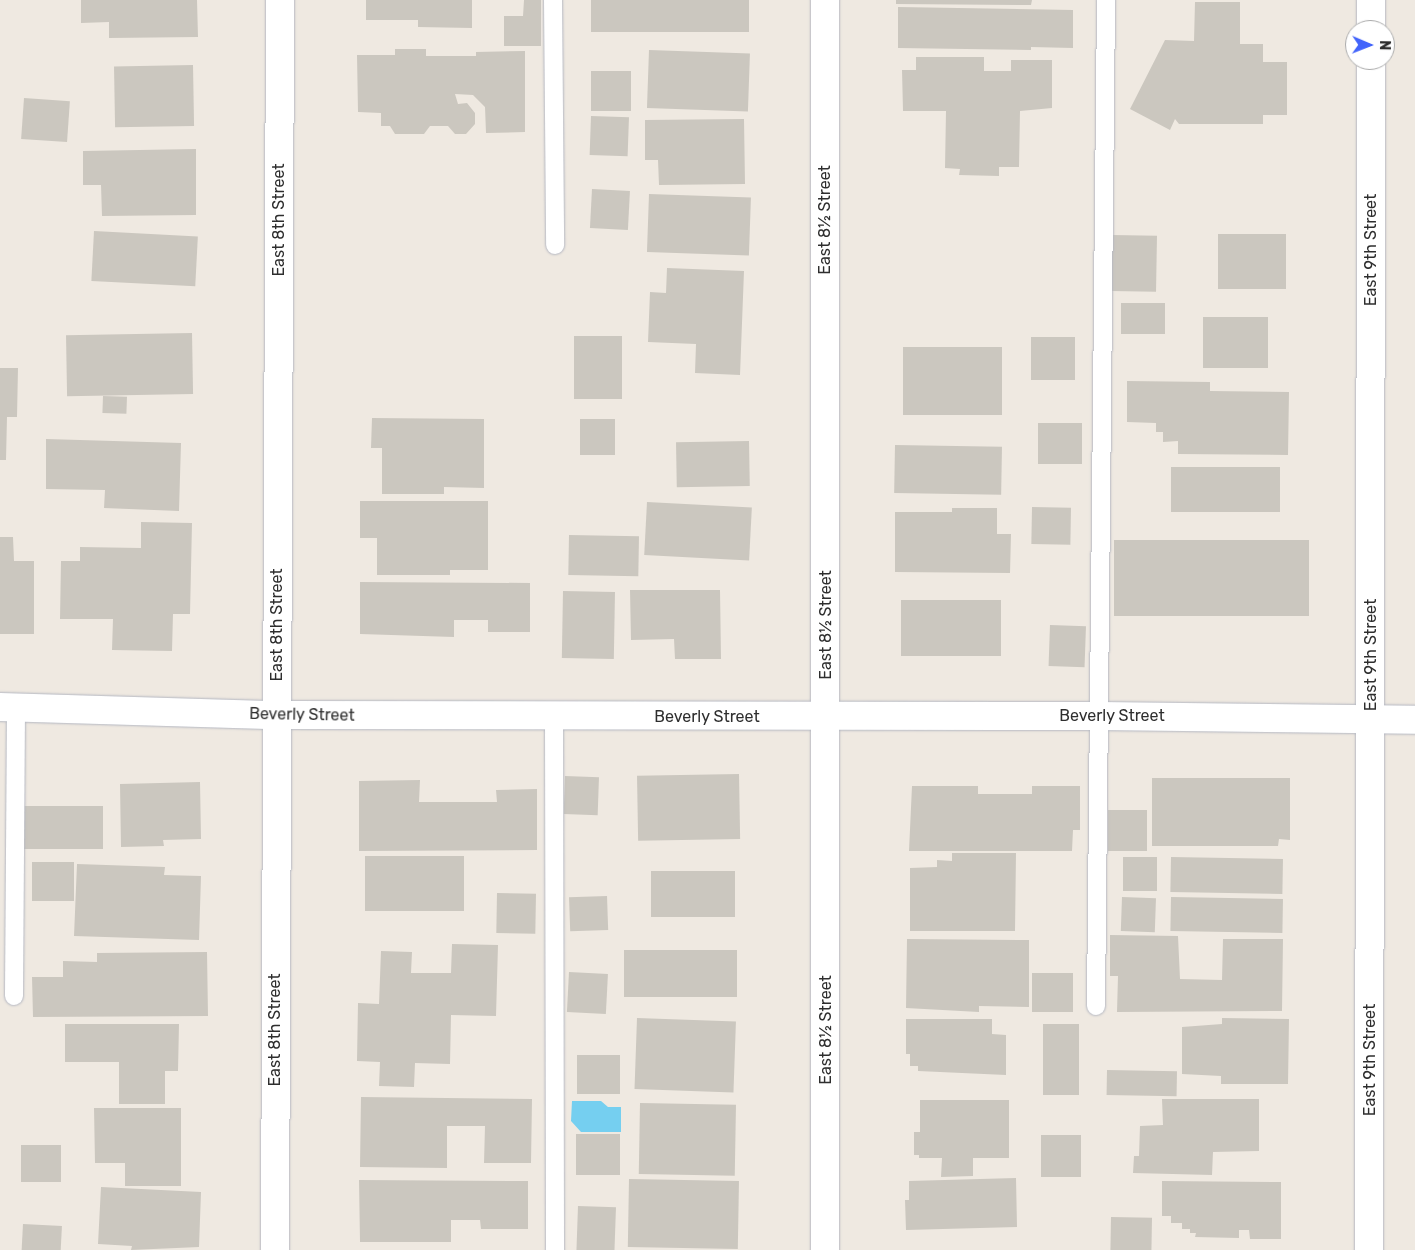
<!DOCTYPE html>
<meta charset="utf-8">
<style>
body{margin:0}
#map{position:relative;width:1415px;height:1250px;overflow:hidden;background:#efe9e1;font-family:Rubik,sans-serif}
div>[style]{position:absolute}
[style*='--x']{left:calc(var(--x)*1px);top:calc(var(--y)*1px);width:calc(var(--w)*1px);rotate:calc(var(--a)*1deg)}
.water>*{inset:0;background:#75cff0}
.building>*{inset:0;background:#cbc7bf;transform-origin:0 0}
.roads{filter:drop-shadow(0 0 1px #b4b7c1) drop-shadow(0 0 1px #b4b7c1)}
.service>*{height:18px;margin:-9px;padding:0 9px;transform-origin:9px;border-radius:9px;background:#fff}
.minor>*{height:28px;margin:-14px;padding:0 14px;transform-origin:14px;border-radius:14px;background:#fff}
span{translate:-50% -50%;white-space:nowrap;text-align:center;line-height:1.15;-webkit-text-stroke:4.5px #fff;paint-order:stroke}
.street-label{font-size:16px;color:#2e2e2e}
.north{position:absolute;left:1345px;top:20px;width:50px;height:50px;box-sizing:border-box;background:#fff;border:1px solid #ababab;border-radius:50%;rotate:91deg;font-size:14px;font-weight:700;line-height:20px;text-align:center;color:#2e2e2e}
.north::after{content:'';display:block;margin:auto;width:18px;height:22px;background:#4264fb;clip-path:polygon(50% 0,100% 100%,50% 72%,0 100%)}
</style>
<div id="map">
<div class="water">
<div style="clip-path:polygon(572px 1101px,601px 1101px,608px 1107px,621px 1107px,621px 1132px,581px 1132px,571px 1121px)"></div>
</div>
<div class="building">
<div style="clip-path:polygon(81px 0,197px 0,198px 37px,109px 38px,109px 22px,81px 23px)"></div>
<div style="clip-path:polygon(366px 0,472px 0,472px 28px,418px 27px,418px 20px,366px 20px)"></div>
<div style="clip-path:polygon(524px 0,541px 0,541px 46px,504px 46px,504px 16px,523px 16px)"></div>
<div style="left:591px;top:0;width:158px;height:32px"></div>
<div style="clip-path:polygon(896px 0,1032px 0,1031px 5px,896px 4px)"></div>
<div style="clip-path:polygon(1195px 2px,1240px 2px,1240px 44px,1263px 44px,1263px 62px,1287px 62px,1287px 115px,1263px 115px,1263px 124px,1179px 124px,1175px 119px,1170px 130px,1130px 109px,1165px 40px,1194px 41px)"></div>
<div style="clip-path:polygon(898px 7px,1073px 10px,1073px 48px,1031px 47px,1031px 50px,898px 48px)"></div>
<div style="clip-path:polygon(395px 49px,426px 49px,426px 56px,476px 56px,476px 52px,525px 51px,525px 132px,486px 133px,485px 107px,473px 95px,455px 94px,458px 104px,467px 103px,475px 113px,475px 124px,466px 134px,455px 134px,448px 126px,430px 126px,424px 134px,395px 134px,390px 126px,381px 126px,381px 113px,358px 112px,357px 55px,395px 55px)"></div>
<div style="left:649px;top:50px;width:101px;height:58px;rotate:2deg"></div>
<div style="clip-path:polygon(916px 57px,984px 57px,984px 71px,1011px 71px,1011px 60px,1052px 60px,1052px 108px,1020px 111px,1019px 167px,999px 167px,999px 176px,959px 175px,960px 169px,945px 168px,946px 111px,903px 111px,902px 70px,916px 70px)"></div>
<div style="left:193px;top:65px;width:61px;height:79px;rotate:89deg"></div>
<div style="left:591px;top:71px;width:40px;height:40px"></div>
<div style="left:24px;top:98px;width:46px;height:41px;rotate:4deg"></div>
<div style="left:591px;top:116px;width:38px;height:39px;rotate:2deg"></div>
<div style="clip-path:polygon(744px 119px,745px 184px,659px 185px,658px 160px,645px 160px,645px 120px)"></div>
<div style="clip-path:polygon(196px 149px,196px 215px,102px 216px,101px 185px,83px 185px,83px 151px)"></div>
<div style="left:592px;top:189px;width:38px;height:39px;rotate:3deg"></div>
<div style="left:649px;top:194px;width:102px;height:58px;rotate:2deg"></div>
<div style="left:94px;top:231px;width:104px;height:50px;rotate:3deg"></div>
<div style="left:1218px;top:234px;width:68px;height:55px"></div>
<div style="left:1112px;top:235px;width:45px;height:56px;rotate:1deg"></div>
<div style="clip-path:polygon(667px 268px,744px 271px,740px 375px,695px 373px,696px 344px,648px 342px,650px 292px,666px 293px)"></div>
<div style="left:1121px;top:303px;width:44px;height:31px"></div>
<div style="left:1203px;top:317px;width:65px;height:51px"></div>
<div style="left:192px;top:333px;width:61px;height:126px;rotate:89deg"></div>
<div style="left:622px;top:336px;width:63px;height:48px;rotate:90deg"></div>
<div style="left:1031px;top:337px;width:44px;height:43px"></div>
<div style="left:903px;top:347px;width:99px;height:68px"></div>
<div style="clip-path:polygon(0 368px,18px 368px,17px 417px,7px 417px,6px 460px,0 460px)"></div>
<div style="clip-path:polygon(1127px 381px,1210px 382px,1210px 391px,1289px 392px,1288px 455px,1178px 454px,1178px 441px,1163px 442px,1163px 432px,1156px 432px,1156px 423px,1127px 422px)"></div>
<div style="left:103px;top:396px;width:24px;height:17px;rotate:2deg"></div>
<div style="clip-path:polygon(372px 418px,484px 419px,484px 488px,444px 487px,444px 494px,382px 494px,382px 448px,371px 448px)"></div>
<div style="left:580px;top:419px;width:35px;height:36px"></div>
<div style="left:1038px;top:423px;width:44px;height:41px"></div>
<div style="clip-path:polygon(46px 439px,181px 443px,179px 511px,104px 508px,105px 490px,46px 489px)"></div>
<div style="left:749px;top:441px;width:45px;height:73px;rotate:89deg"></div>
<div style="left:895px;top:445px;width:107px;height:48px;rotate:1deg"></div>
<div style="left:1171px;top:467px;width:109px;height:45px"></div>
<div style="clip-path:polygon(360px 501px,488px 501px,488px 570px,450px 570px,450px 575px,377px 575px,377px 538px,360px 538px)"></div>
<div style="left:647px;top:502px;width:105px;height:53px;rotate:3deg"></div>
<div style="left:1032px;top:507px;width:39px;height:37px;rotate:1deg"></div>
<div style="clip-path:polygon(952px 508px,997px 508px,997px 534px,1011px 534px,1010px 573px,895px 572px,895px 512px,952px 512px)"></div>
<div style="clip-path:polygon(141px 522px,192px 523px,190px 614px,173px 614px,172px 651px,112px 650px,113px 619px,60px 619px,61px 561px,80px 561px,80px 547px,141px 548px)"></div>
<div style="left:569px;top:535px;width:70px;height:40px;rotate:1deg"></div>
<div style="clip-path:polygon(0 537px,13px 537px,14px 561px,34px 561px,34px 634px,0 634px)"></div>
<div style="left:1114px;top:540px;width:195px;height:76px"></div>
<div style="clip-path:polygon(360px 582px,530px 583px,530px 632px,488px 632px,488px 620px,454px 620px,454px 637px,360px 634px)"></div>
<div style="clip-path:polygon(630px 590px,720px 590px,721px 659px,675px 659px,674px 639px,631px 640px)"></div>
<div style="left:563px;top:591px;width:52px;height:67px;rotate:1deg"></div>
<div style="left:901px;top:600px;width:100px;height:56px"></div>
<div style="left:1050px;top:625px;width:36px;height:41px;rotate:2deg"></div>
<div style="left:739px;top:774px;width:65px;height:102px;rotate:89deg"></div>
<div style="left:565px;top:776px;width:34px;height:38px;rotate:2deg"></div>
<div style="clip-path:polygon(1152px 778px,1290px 778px,1290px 840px,1279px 839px,1278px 846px,1152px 846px)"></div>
<div style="clip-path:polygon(420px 780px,419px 802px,497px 802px,496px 790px,537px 789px,537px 850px,359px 851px,359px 781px)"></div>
<div style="clip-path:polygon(200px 782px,201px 839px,163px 840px,164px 846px,121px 847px,120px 784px)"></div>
<div style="clip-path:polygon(912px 786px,978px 786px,978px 794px,1032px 794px,1032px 786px,1080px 786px,1080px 830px,1073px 830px,1072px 851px,909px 851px)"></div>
<div style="left:20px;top:806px;width:83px;height:43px"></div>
<div style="left:1108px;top:810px;width:39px;height:41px"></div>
<div style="clip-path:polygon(952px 853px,1016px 853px,1015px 931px,910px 931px,910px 868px,937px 867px,937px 860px,952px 861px)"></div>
<div style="left:365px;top:856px;width:99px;height:55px"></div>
<div style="left:1123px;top:857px;width:34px;height:34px"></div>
<div style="left:1171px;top:857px;width:112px;height:35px;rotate:1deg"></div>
<div style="left:74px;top:862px;width:39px;height:42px;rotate:90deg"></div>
<div style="clip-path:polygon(77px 864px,165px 867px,164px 875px,201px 876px,199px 940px,74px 936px)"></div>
<div style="left:735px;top:871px;width:46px;height:84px;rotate:90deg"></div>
<div style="left:497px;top:893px;width:39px;height:40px;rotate:1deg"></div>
<div style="left:607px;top:896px;width:34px;height:38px;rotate:88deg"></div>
<div style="left:1122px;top:897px;width:34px;height:34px;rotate:2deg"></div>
<div style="left:1171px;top:897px;width:112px;height:34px;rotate:1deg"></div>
<div style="clip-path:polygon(1110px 935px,1178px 936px,1180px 979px,1222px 980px,1223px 939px,1283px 939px,1282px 1011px,1117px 1012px,1118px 976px,1110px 976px)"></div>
<div style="clip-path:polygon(907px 939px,1029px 940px,1029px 1007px,979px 1006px,979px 1012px,906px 1008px)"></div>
<div style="clip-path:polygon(452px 944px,498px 945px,496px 1016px,451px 1015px,450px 1064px,415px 1063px,414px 1087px,379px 1086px,380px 1062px,357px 1061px,358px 1003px,379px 1004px,381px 951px,412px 952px,411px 973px,451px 973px)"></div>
<div style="left:624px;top:950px;width:113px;height:47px"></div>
<div style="clip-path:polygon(207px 952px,208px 1016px,33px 1017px,32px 977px,63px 977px,63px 961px,97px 962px,97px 953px)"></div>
<div style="left:569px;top:972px;width:39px;height:40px;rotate:3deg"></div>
<div style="left:1032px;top:973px;width:41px;height:39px"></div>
<div style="left:637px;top:1018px;width:99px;height:71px;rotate:2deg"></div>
<div style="clip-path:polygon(1222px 1018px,1289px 1019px,1288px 1084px,1221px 1084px,1221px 1076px,1182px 1074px,1182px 1027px,1222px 1024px)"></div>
<div style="clip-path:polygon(906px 1019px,992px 1019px,992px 1034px,1006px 1035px,1006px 1075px,918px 1071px,918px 1066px,910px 1066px,910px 1054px,906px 1054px)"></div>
<div style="clip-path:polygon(65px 1024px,179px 1024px,178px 1071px,165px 1071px,165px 1104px,119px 1104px,119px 1062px,65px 1062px)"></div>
<div style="left:1043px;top:1024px;width:36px;height:71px"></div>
<div style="left:577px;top:1055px;width:43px;height:39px"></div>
<div style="left:1107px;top:1070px;width:70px;height:25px;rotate:1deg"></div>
<div style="clip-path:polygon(361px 1097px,532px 1099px,531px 1163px,484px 1163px,485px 1126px,447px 1126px,447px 1168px,360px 1167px)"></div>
<div style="clip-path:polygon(1162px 1099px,1259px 1099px,1259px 1151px,1213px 1152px,1212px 1175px,1133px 1173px,1134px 1156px,1139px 1156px,1140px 1126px,1163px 1125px)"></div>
<div style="clip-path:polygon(920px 1100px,1009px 1100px,1009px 1158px,973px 1158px,973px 1176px,941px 1177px,942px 1158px,919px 1158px,919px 1155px,914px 1155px,914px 1132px,920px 1132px)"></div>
<div style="left:640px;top:1103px;width:96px;height:71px;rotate:1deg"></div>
<div style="clip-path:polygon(94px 1108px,181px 1108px,181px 1186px,125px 1186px,125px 1163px,95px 1163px)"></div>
<div style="left:576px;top:1134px;width:44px;height:41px"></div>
<div style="left:1081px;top:1135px;width:42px;height:40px;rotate:90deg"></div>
<div style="left:61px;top:1145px;width:37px;height:40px;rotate:90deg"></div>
<div style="clip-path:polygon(1016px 1178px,1017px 1227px,906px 1230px,905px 1200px,909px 1200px,909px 1181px)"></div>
<div style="left:629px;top:1179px;width:110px;height:68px;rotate:1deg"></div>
<div style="clip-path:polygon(359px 1180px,528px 1181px,528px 1229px,481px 1229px,480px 1220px,451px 1220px,451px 1242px,360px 1242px)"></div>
<div style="clip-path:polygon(1162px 1181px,1281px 1182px,1281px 1239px,1250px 1239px,1249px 1230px,1239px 1230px,1239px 1238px,1195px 1237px,1196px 1233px,1190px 1233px,1190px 1229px,1182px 1229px,1182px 1223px,1171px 1223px,1171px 1216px,1162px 1216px)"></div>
<div style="clip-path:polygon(101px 1187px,201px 1192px,199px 1247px,131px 1250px,132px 1246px,98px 1244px)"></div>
<div style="left:578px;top:1206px;width:38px;height:44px;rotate:2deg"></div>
<div style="left:1111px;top:1217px;width:41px;height:33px;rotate:1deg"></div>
<div style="left:23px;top:1224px;width:39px;height:26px;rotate:3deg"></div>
</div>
<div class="roads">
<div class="service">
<div style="--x:553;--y:0;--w:245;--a:89.5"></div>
<div style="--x:554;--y:717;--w:533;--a:89.89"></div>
<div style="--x:14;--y:996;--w:289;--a:-89.6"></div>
<div style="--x:1096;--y:1006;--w:1006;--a:-89.43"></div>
</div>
<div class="minor">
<div style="--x:825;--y:0;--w:1250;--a:90"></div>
<div style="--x:1371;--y:30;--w:30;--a:-90"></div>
<div style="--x:0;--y:707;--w:276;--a:1.7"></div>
<div style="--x:276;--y:715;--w:823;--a:0.07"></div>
<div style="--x:1099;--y:716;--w:316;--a:0.7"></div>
<div style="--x:275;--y:1250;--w:1250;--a:-89.77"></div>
<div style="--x:1369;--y:1250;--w:1190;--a:-89.9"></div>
</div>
</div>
<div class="street-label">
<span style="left:279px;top:220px;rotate:-90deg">East 8th Street</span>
<span style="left:825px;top:220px;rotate:-90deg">East 8½ Street</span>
<span style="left:1371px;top:250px;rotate:-90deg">East 9th Street</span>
<span style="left:277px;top:625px;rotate:-90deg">East 8th Street</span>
<span style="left:826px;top:625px;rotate:-90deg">East 8½ Street</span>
<span style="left:1371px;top:655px;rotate:-90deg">East 9th Street</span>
<span style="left:302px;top:715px;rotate:1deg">Beverly Street</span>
<span style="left:1112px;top:716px">Beverly Street</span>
<span style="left:707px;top:717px">Beverly Street</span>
<span style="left:275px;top:1030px;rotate:-90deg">East 8th Street</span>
<span style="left:826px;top:1030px;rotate:-90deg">East 8½ Street</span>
<span style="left:1370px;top:1060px;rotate:-90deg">East 9th Street</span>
</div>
<div class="north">N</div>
</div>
